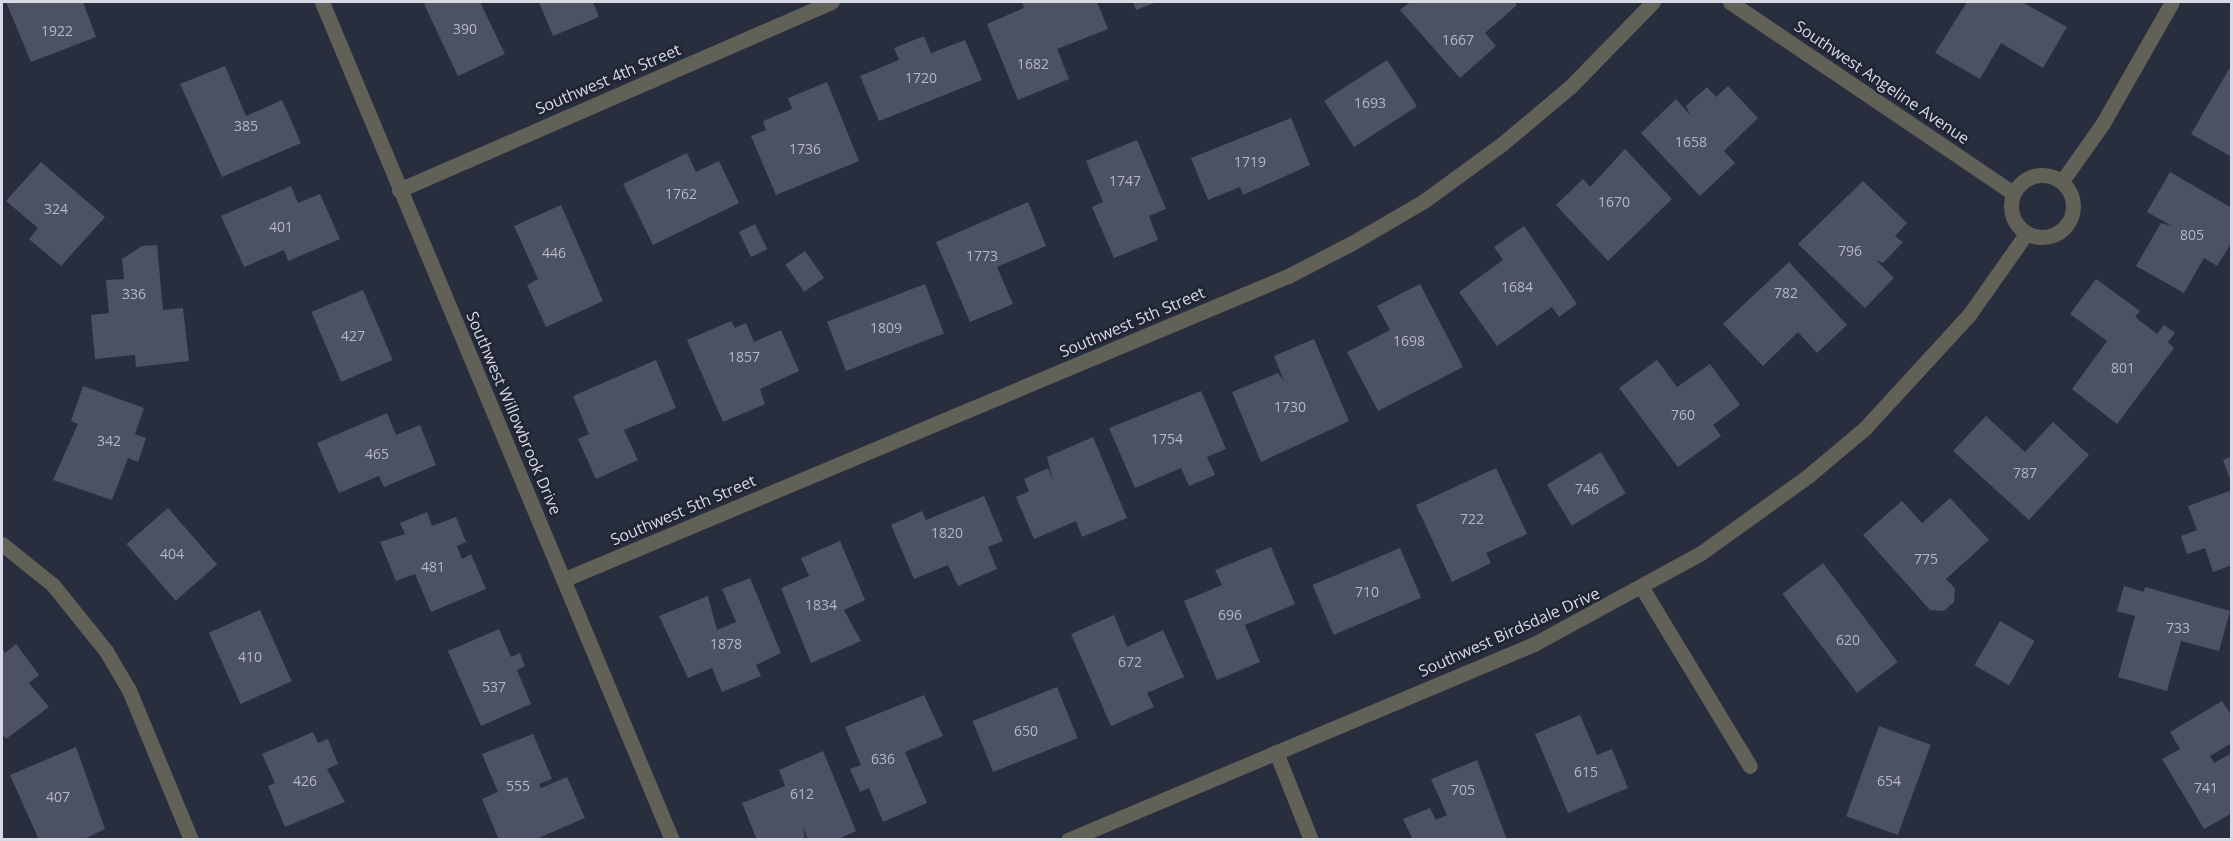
<!DOCTYPE html>
<style>
body{margin:0}
#map{position:relative;width:2233px;height:841px;overflow:hidden;background:#292e3e;font-family:"Open Sans",sans-serif}
div>[style]{position:absolute}
[style*='--x']{left:calc(var(--x)*1px);top:calc(var(--y)*1px);width:calc(var(--w)*1px);rotate:calc(var(--a)*1deg)}
.building>*{inset:0;background:#4c5263;transform-origin:0 0}
.minor>*{height:15px;margin:-7.5px;padding:0 7.5px;transform-origin:7.5px;border-radius:7.5px;background:#616158}
.tertiary>*{height:15px;margin:-7.5px;padding:0 7.5px;transform-origin:7.5px;border-radius:7.5px;background:#616158}
.tertiary>.ring{margin:-7.5px;padding:0;box-sizing:content-box;background:none;border:15px solid #616158;border-radius:50%}
span{translate:-50% -50%;white-space:nowrap;text-align:center;line-height:1.15;-webkit-text-stroke:5px #1f2533;paint-order:stroke}
.number-label{font-size:14px;color:#b4b8c4}
.number-label span{-webkit-text-stroke-width:0}
.street-label{font-size:16px;color:#d7dae5}
.frame{position:absolute;inset:0;border:3px solid #d7dae5;pointer-events:none}
</style>
<div id="map">
<div class="building">
<div style="clip-path:polygon(6px 2px,83px 2px,96px 37px,31px 62px)"></div>
<div style="clip-path:polygon(429px 2px,480px 2px,505px 54px,458px 76px,424px 4px)"></div>
<div style="clip-path:polygon(539px 2px,593px 2px,599px 17px,553px 36px)"></div>
<div style="clip-path:polygon(1022px 2px,1097px 2px,1108px 29px,1057px 49px,1069px 79px,1018px 100px,987px 24px,1024px 8px)"></div>
<div style="clip-path:polygon(1133px 2px,1157px 2px,1136px 10px)"></div>
<div style="clip-path:polygon(1410px 2px,1514px 2px,1517px 5px,1485px 33px,1496px 46px,1460px 78px,1400px 10px)"></div>
<div style="clip-path:polygon(1967px 2px,2022px 2px,2067px 27px,2043px 68px,2001px 43px,1980px 79px,1935px 53px)"></div>
<div style="clip-path:polygon(924px 36px,931px 53px,965px 40px,982px 80px,879px 121px,860px 76px,899px 60px,894px 48px)"></div>
<div style="left:1387px;top:60px;width:55px;height:75px;rotate:57deg"></div>
<div style="clip-path:polygon(2232px 64px,2232px 157px,2191px 134px)"></div>
<div style="clip-path:polygon(225px 66px,246px 116px,282px 100px,301px 143px,222px 177px,180px 84px)"></div>
<div style="clip-path:polygon(827px 82px,859px 161px,776px 195px,751px 136px,766px 130px,763px 121px,792px 109px,788px 98px)"></div>
<div style="clip-path:polygon(1728px 86px,1758px 118px,1724px 151px,1735px 163px,1700px 196px,1641px 133px,1676px 99px,1691px 116px,1686px 106px,1707px 87px,1716px 97px)"></div>
<div style="clip-path:polygon(1291px 118px,1310px 165px,1243px 195px,1240px 187px,1208px 200px,1191px 158px)"></div>
<div style="clip-path:polygon(1137px 140px,1166px 209px,1149px 216px,1158px 240px,1114px 258px,1092px 207px,1103px 202px,1086px 161px)"></div>
<div style="clip-path:polygon(1625px 149px,1672px 199px,1608px 261px,1556px 205px,1583px 179px,1590px 187px)"></div>
<div style="clip-path:polygon(687px 153px,696px 172px,719px 161px,739px 203px,653px 245px,623px 184px)"></div>
<div style="clip-path:polygon(41px 162px,105px 217px,61px 266px,29px 239px,38px 228px,6px 201px)"></div>
<div style="clip-path:polygon(2170px 172px,2232px 208px,2232px 242px,2217px 266px,2204px 258px,2184px 293px,2136px 266px,2161px 223px,2172px 226px,2147px 212px)"></div>
<div style="clip-path:polygon(1863px 181px,1907px 223px,1895px 236px,1903px 242px,1883px 263px,1876px 260px,1894px 278px,1865px 308px,1798px 244px)"></div>
<div style="clip-path:polygon(291px 186px,298px 203px,320px 194px,340px 239px,288px 261px,284px 250px,244px 267px,221px 216px)"></div>
<div style="clip-path:polygon(1028px 202px,1046px 246px,997px 267px,1013px 304px,970px 322px,936px 242px)"></div>
<div style="clip-path:polygon(561px 205px,603px 301px,546px 327px,527px 285px,538px 279px,514px 226px)"></div>
<div style="left:755px;top:224px;width:28px;height:18px;rotate:64deg"></div>
<div style="clip-path:polygon(1524px 226px,1577px 304px,1559px 317px,1552px 307px,1497px 346px,1459px 292px,1503px 260px,1494px 247px)"></div>
<div style="clip-path:polygon(157px 245px,163px 310px,183px 308px,189px 361px,136px 367px,135px 355px,95px 359px,91px 315px,109px 313px,106px 280px,124px 279px,122px 259px,142px 246px)"></div>
<div style="left:805px;top:251px;width:33px;height:24px;rotate:55deg"></div>
<div style="clip-path:polygon(1789px 262px,1847px 325px,1817px 353px,1798px 332px,1763px 366px,1723px 324px)"></div>
<div style="clip-path:polygon(2096px 279px,2140px 311px,2135px 317px,2157px 334px,2164px 325px,2175px 333px,2168px 342px,2174px 348px,2117px 424px,2072px 389px,2107px 341px,2070px 314px)"></div>
<div style="left:925px;top:284px;width:53px;height:105px;rotate:69deg"></div>
<div style="clip-path:polygon(1420px 284px,1463px 367px,1378px 411px,1347px 352px,1390px 330px,1377px 306px)"></div>
<div style="left:363px;top:290px;width:76px;height:56px;rotate:67deg"></div>
<div style="clip-path:polygon(731px 321px,735px 328px,746px 323px,754px 342px,781px 330px,799px 371px,760px 389px,765px 404px,723px 422px,687px 340px)"></div>
<div style="clip-path:polygon(1314px 339px,1349px 421px,1261px 462px,1232px 392px,1278px 373px,1284px 381px,1274px 356px)"></div>
<div style="clip-path:polygon(656px 360px,676px 408px,624px 430px,638px 460px,596px 479px,578px 439px,589px 434px,573px 396px)"></div>
<div style="clip-path:polygon(1657px 360px,1677px 387px,1710px 364px,1740px 405px,1713px 425px,1721px 436px,1678px 467px,1619px 388px)"></div>
<div style="clip-path:polygon(83px 386px,144px 408px,135px 434px,146px 438px,138px 462px,128px 458px,112px 500px,53px 480px,78px 424px,71px 421px)"></div>
<div style="clip-path:polygon(1201px 391px,1226px 449px,1207px 457px,1215px 475px,1189px 486px,1181px 468px,1135px 488px,1109px 428px)"></div>
<div style="clip-path:polygon(387px 413px,396px 435px,420px 425px,436px 465px,384px 487px,379px 476px,339px 493px,317px 443px)"></div>
<div style="clip-path:polygon(1986px 416px,2025px 452px,2053px 422px,2089px 455px,2029px 520px,1953px 451px)"></div>
<div style="clip-path:polygon(1093px 437px,1127px 518px,1082px 537px,1076px 521px,1034px 539px,1016px 497px,1029px 491px,1024px 479px,1048px 468px,1053px 480px,1047px 457px)"></div>
<div style="left:1601px;top:452px;width:48px;height:63px;rotate:59deg"></div>
<div style="clip-path:polygon(2232px 456px,2232px 482px,2231px 482px,2223px 460px)"></div>
<div style="clip-path:polygon(1496px 468px,1527px 534px,1486px 553px,1491px 563px,1452px 582px,1416px 505px)"></div>
<div style="clip-path:polygon(2232px 490px,2232px 565px,2213px 572px,2205px 548px,2187px 554px,2181px 536px,2197px 530px,2188px 506px)"></div>
<div style="clip-path:polygon(984px 496px,1003px 541px,988px 547px,997px 569px,958px 586px,948px 565px,914px 579px,891px 525px,922px 511px,926px 520px)"></div>
<div style="clip-path:polygon(1950px 498px,1989px 540px,1946px 579px,1955px 588px,1954px 602px,1944px 611px,1930px 610px,1863px 535px,1902px 501px,1922px 523px)"></div>
<div style="left:168px;top:508px;width:75px;height:55px;rotate:49deg"></div>
<div style="clip-path:polygon(427px 512px,432px 526px,456px 517px,466px 542px,457px 546px,462px 559px,471px 554px,486px 589px,431px 612px,415px 574px,396px 581px,380px 542px,405px 534px,400px 523px)"></div>
<div style="clip-path:polygon(840px 541px,865px 600px,844px 610px,861px 641px,811px 663px,781px 588px,809px 576px,801px 558px)"></div>
<div style="clip-path:polygon(1271px 547px,1295px 604px,1245px 625px,1260px 662px,1217px 680px,1184px 601px,1222px 585px,1215px 570px)"></div>
<div style="left:1400px;top:548px;width:54px;height:95px;rotate:67deg"></div>
<div style="left:1823px;top:563px;width:124px;height:51px;rotate:53deg"></div>
<div style="clip-path:polygon(750px 578px,781px 653px,756px 665px,761px 676px,722px 692px,712px 668px,688px 678px,659px 616px,708px 596px,717px 630px,736px 622px,722px 589px)"></div>
<div style="clip-path:polygon(2124px 586px,2144px 592px,2145px 587px,2230px 611px,2219px 651px,2181px 641px,2167px 691px,2118px 677px,2135px 616px,2117px 611px)"></div>
<div style="left:260px;top:610px;width:78px;height:56px;rotate:66deg"></div>
<div style="clip-path:polygon(1114px 615px,1127px 647px,1163px 630px,1184px 677px,1147px 693px,1154px 707px,1111px 726px,1071px 634px)"></div>
<div style="left:2000px;top:621px;width:40px;height:51px;rotate:30deg"></div>
<div style="clip-path:polygon(499px 629px,511px 657px,520px 653px,525px 666px,517px 670px,531px 704px,481px 726px,448px 651px)"></div>
<div style="clip-path:polygon(16px 644px,39px 675px,29px 683px,49px 707px,6px 739px,2px 733px,2px 648px,5px 653px)"></div>
<div style="left:1057px;top:687px;width:55px;height:91px;rotate:68deg"></div>
<div style="clip-path:polygon(924px 695px,943px 736px,905px 752px,927px 803px,883px 822px,869px 788px,860px 792px,850px 769px,861px 765px,845px 727px)"></div>
<div style="clip-path:polygon(2222px 701px,2232px 716px,2232px 743px,2210px 756px,2214px 763px,2232px 753px,2232px 813px,2204px 829px,2162px 759px,2180px 749px,2170px 732px)"></div>
<div style="clip-path:polygon(1580px 715px,1597px 755px,1612px 749px,1628px 788px,1568px 813px,1535px 734px)"></div>
<div style="left:1879px;top:726px;width:55px;height:96px;rotate:20deg"></div>
<div style="clip-path:polygon(313px 732px,318px 743px,328px 739px,338px 764px,327px 769px,345px 802px,285px 827px,268px 786px,275px 783px,262px 754px)"></div>
<div style="clip-path:polygon(533px 734px,552px 779px,539px 784px,541px 788px,567px 777px,585px 818px,534px 840px,499px 840px,482px 799px,498px 792px,482px 754px)"></div>
<div style="clip-path:polygon(76px 747px,105px 829px,82px 840px,39px 840px,10px 775px)"></div>
<div style="clip-path:polygon(823px 751px,856px 831px,836px 840px,808px 840px,803px 827px,805px 840px,757px 840px,742px 803px,785px 786px,779px 770px)"></div>
<div style="clip-path:polygon(1477px 760px,1507px 840px,1413px 840px,1403px 819px,1430px 808px,1436px 820px,1447px 815px,1431px 779px)"></div>
</div>
<div class="minor">
<div style="--x:322;--y:2;--w:908;--a:67.33"></div>
<div style="--x:1730;--y:2;--w:341;--a:34"></div>
<div style="--x:399;--y:190;--w:472;--a:-23.5"></div>
<div style="--x:2;--y:544;--w:65;--a:38.8"></div>
<div style="--x:53;--y:585;--w:85;--a:51.2"></div>
<div style="--x:106;--y:651;--w:45;--a:59.5"></div>
<div style="--x:129;--y:690;--w:162;--a:67.5"></div>
<div style="--x:565;--y:579;--w:784;--a:-22.74"></div>
<div style="--x:1288;--y:276;--w:72;--a:-27.3"></div>
<div style="--x:1352;--y:243;--w:83;--a:-30.3"></div>
<div style="--x:1424;--y:201;--w:97;--a:-36.2"></div>
<div style="--x:1502;--y:144;--w:89;--a:-40"></div>
<div style="--x:1570;--y:87;--w:119;--a:-45.7"></div>
<div style="--x:1642;--y:588;--w:208;--a:58.8"></div>
<div style="--x:1276;--y:752;--w:95;--a:68.3"></div>
</div>
<div class="tertiary">
<div class="ring" style="left:2011px;top:175px;width:47px;height:47px"></div>
<div style="--x:2062;--y:181;--w:71;--a:-54.7"></div>
<div style="--x:2103;--y:123;--w:139;--a:-60.3"></div>
<div style="--x:1068;--y:840;--w:506;--a:-22.81"></div>
<div style="--x:1534;--y:644;--w:190;--a:-28.6"></div>
<div style="--x:1701;--y:553;--w:132;--a:-35.7"></div>
<div style="--x:1808;--y:476;--w:75;--a:-40.1"></div>
<div style="--x:1865;--y:428;--w:154;--a:-47.4"></div>
<div style="--x:1969;--y:315;--w:99;--a:-54.9"></div>
</div>
<div class="number-label">
<span style="left:465px;top:29px">390</span>
<span style="left:57px;top:31px">1922</span>
<span style="left:1458px;top:40px">1667</span>
<span style="left:1033px;top:64px">1682</span>
<span style="left:921px;top:78px">1720</span>
<span style="left:1370px;top:103px">1693</span>
<span style="left:246px;top:126px">385</span>
<span style="left:1691px;top:142px">1658</span>
<span style="left:805px;top:149px">1736</span>
<span style="left:1250px;top:162px">1719</span>
<span style="left:1125px;top:181px">1747</span>
<span style="left:681px;top:194px">1762</span>
<span style="left:1614px;top:202px">1670</span>
<span style="left:56px;top:209px">324</span>
<span style="left:281px;top:227px">401</span>
<span style="left:2192px;top:235px">805</span>
<span style="left:1850px;top:251px">796</span>
<span style="left:554px;top:253px">446</span>
<span style="left:982px;top:256px">1773</span>
<span style="left:1517px;top:287px">1684</span>
<span style="left:1786px;top:293px">782</span>
<span style="left:134px;top:294px">336</span>
<span style="left:886px;top:328px">1809</span>
<span style="left:353px;top:336px">427</span>
<span style="left:1409px;top:341px">1698</span>
<span style="left:744px;top:357px">1857</span>
<span style="left:2123px;top:368px">801</span>
<span style="left:1290px;top:407px">1730</span>
<span style="left:1683px;top:415px">760</span>
<span style="left:1167px;top:439px">1754</span>
<span style="left:109px;top:441px">342</span>
<span style="left:377px;top:454px">465</span>
<span style="left:2025px;top:473px">787</span>
<span style="left:1587px;top:489px">746</span>
<span style="left:1472px;top:519px">722</span>
<span style="left:947px;top:533px">1820</span>
<span style="left:172px;top:554px">404</span>
<span style="left:1926px;top:559px">775</span>
<span style="left:433px;top:567px">481</span>
<span style="left:1367px;top:592px">710</span>
<span style="left:821px;top:605px">1834</span>
<span style="left:1230px;top:615px">696</span>
<span style="left:2178px;top:628px">733</span>
<span style="left:1848px;top:640px">620</span>
<span style="left:726px;top:644px">1878</span>
<span style="left:250px;top:657px">410</span>
<span style="left:1130px;top:662px">672</span>
<span style="left:494px;top:687px">537</span>
<span style="left:1026px;top:731px">650</span>
<span style="left:883px;top:759px">636</span>
<span style="left:1586px;top:772px">615</span>
<span style="left:305px;top:781px">426</span>
<span style="left:1889px;top:781px">654</span>
<span style="left:518px;top:786px">555</span>
<span style="left:2206px;top:788px">741</span>
<span style="left:1463px;top:790px">705</span>
<span style="left:802px;top:794px">612</span>
<span style="left:58px;top:797px">407</span>
</div>
<div class="street-label">
<span style="left:608px;top:79px;rotate:-23deg">Southwest 4th Street</span>
<span style="left:1882px;top:82px;rotate:34deg">Southwest Angeline Avenue</span>
<span style="left:1132px;top:322px;rotate:-23deg">Southwest 5th Street</span>
<span style="left:514px;top:413px;rotate:67deg">Southwest Willowbrook Drive</span>
<span style="left:683px;top:510px;rotate:-23deg">Southwest 5th Street</span>
<span style="left:1509px;top:632px;rotate:-24deg">Southwest Birdsdale Drive</span>
</div>
<div class="frame"></div>
</div>
